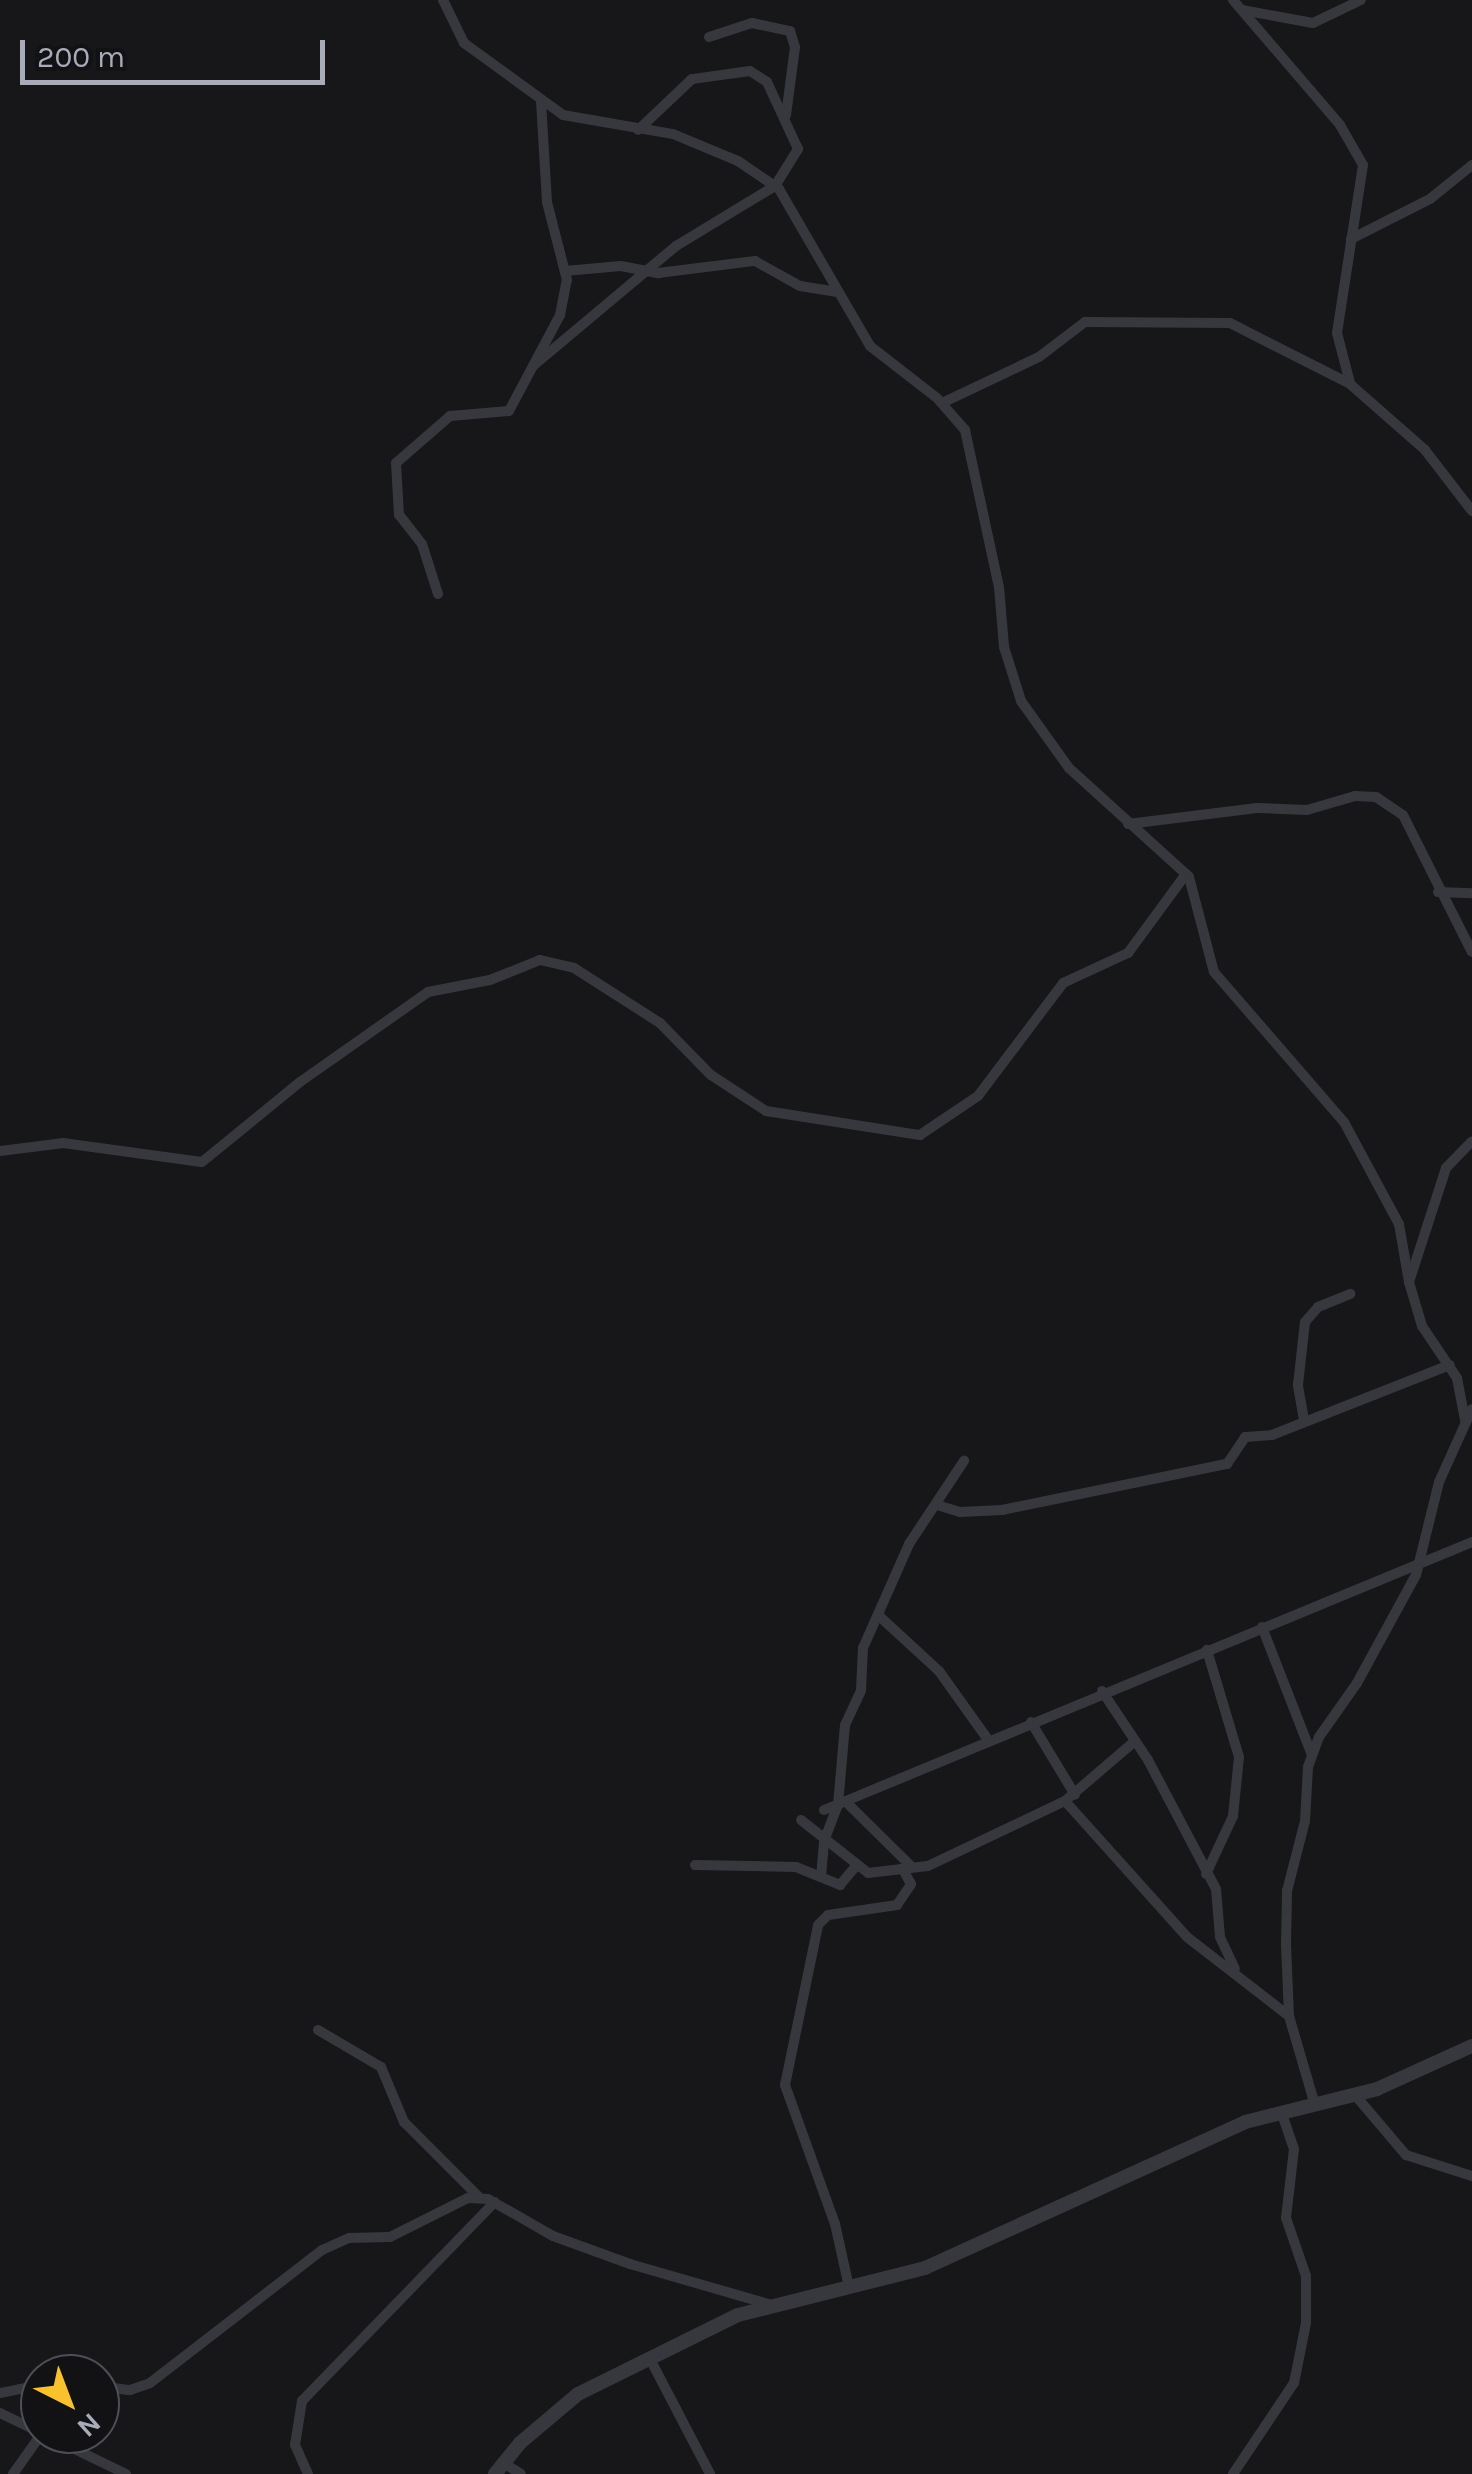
<!DOCTYPE html>
<style>
body{margin:0}
#map{position:relative;width:1472px;height:2474px;overflow:hidden;background:#171619;font-family:Karla,sans-serif}
div>[style]{position:absolute}
[style*='--x']{left:calc(var(--x)*1px);top:calc(var(--y)*1px);width:calc(var(--w)*1px);rotate:calc(var(--a)*1deg)}
.minor>*{height:10px;margin:-5px;padding:0 5px;transform-origin:5px;border-radius:5px;background:#37383e}
.tertiary>*{height:14px;margin:-7px;padding:0 7px;transform-origin:7px;border-radius:7px;background:#37383e}
span{translate:-50% -50%;white-space:nowrap;text-align:center;line-height:1.15;-webkit-text-stroke:8px #121114;paint-order:stroke}
.north{position:absolute;left:20px;top:2354px;width:100px;height:100px;box-sizing:border-box;background:#121114;border:2px solid #4e4f56;border-radius:50%;rotate:138deg;font-size:28px;font-weight:700;line-height:40px;text-align:center;color:#a8acb9}
.north::after{content:'';display:block;margin:auto;width:35px;height:45px;background:#f9c12d;clip-path:polygon(50% 0,100% 100%,50% 72%,0 100%)}
.scale{position:absolute;left:20px;top:40px;width:305px;height:45px;box-sizing:border-box;border:5px solid #a8acb9;border-top:0;padding-left:12px;font-size:30px;line-height:35px;white-space:nowrap;color:#a8acb9;-webkit-text-stroke:8px #121114;paint-order:stroke}
</style>
<div id="map">
<div class="minor">
<div style="--x:443;--y:0;--w:48;--a:64"></div>
<div style="--x:464;--y:43;--w:122;--a:36"></div>
<div style="--x:563;--y:115;--w:112;--a:9.8"></div>
<div style="--x:673;--y:134;--w:70;--a:22.6"></div>
<div style="--x:738;--y:161;--w:50;--a:34.3"></div>
<div style="--x:779;--y:189;--w:181;--a:59.9"></div>
<div style="--x:870;--y:346;--w:85;--a:37.8"></div>
<div style="--x:937;--y:398;--w:43;--a:48.8"></div>
<div style="--x:965;--y:430;--w:161;--a:77.8"></div>
<div style="--x:999;--y:587;--w:60;--a:85.2"></div>
<div style="--x:1004;--y:647;--w:57;--a:72.5"></div>
<div style="--x:1021;--y:701;--w:82;--a:54.4"></div>
<div style="--x:1069;--y:768;--w:162;--a:42.2"></div>
<div style="--x:1189;--y:877;--w:98;--a:75.3"></div>
<div style="--x:1214;--y:972;--w:198;--a:49.1"></div>
<div style="--x:1344;--y:1122;--w:116;--a:61.7"></div>
<div style="--x:1399;--y:1224;--w:59;--a:80.2"></div>
<div style="--x:1233;--y:0;--w:165;--a:49.4"></div>
<div style="--x:1340;--y:125;--w:46;--a:60.1"></div>
<div style="--x:1363;--y:165;--w:170;--a:98.8"></div>
<div style="--x:1337;--y:333;--w:52;--a:75.4"></div>
<div style="--x:1242;--y:10;--w:72;--a:10.4"></div>
<div style="--x:1313;--y:23;--w:53;--a:-25.6"></div>
<div style="--x:709;--y:37;--w:45;--a:-18"></div>
<div style="--x:752;--y:23;--w:39;--a:12"></div>
<div style="--x:790;--y:31;--w:17;--a:73"></div>
<div style="--x:795;--y:47;--w:69;--a:97.5"></div>
<div style="--x:1351;--y:239;--w:89;--a:-26.9"></div>
<div style="--x:1430;--y:199;--w:54;--a:-39"></div>
<div style="--x:565;--y:271;--w:56;--a:-5.1"></div>
<div style="--x:621;--y:266;--w:38;--a:11"></div>
<div style="--x:658;--y:273;--w:98;--a:-7.1"></div>
<div style="--x:755;--y:261;--w:51;--a:29.1"></div>
<div style="--x:800;--y:286;--w:38;--a:9"></div>
<div style="--x:533;--y:366;--w:187;--a:-40"></div>
<div style="--x:676;--y:246;--w:116;--a:-31.2"></div>
<div style="--x:775;--y:186;--w:44;--a:-58.1"></div>
<div style="--x:798;--y:149;--w:74;--a:-114.8"></div>
<div style="--x:767;--y:82;--w:20;--a:-147"></div>
<div style="--x:750;--y:71;--w:59;--a:172.1"></div>
<div style="--x:692;--y:79;--w:74;--a:136.6"></div>
<div style="--x:942;--y:403;--w:107;--a:-25.4"></div>
<div style="--x:1039;--y:357;--w:58;--a:-37.3"></div>
<div style="--x:1085;--y:322;--w:145;--a:0.4"></div>
<div style="--x:1230;--y:323;--w:135;--a:26.9"></div>
<div style="--x:1350;--y:384;--w:100;--a:41.3"></div>
<div style="--x:1425;--y:450;--w:77;--a:52.4"></div>
<div style="--x:438;--y:594;--w:52;--a:-107.7"></div>
<div style="--x:422;--y:544;--w:37;--a:-128"></div>
<div style="--x:399;--y:515;--w:52;--a:-93.3"></div>
<div style="--x:396;--y:463;--w:72;--a:-41"></div>
<div style="--x:450;--y:416;--w:59;--a:-4.8"></div>
<div style="--x:509;--y:411;--w:109;--a:-62"></div>
<div style="--x:560;--y:315;--w:36;--a:-79"></div>
<div style="--x:567;--y:280;--w:81;--a:-104.4"></div>
<div style="--x:547;--y:202;--w:101;--a:-93.4"></div>
<div style="--x:1128;--y:824;--w:130;--a:-7.1"></div>
<div style="--x:1257;--y:808;--w:50;--a:2.3"></div>
<div style="--x:1307;--y:810;--w:50;--a:-16.3"></div>
<div style="--x:1355;--y:796;--w:21;--a:3"></div>
<div style="--x:1376;--y:797;--w:32;--a:34"></div>
<div style="--x:1403;--y:815;--w:153;--a:63.3"></div>
<div style="--x:1438;--y:892;--w:34;--a:2"></div>
<div style="--x:0;--y:1151;--w:64;--a:-7.2"></div>
<div style="--x:63;--y:1143;--w:140;--a:7.8"></div>
<div style="--x:202;--y:1162;--w:127;--a:-39.2"></div>
<div style="--x:300;--y:1082;--w:156;--a:-35.1"></div>
<div style="--x:428;--y:992;--w:63;--a:-11"></div>
<div style="--x:490;--y:980;--w:54;--a:-21.8"></div>
<div style="--x:540;--y:960;--w:35;--a:13"></div>
<div style="--x:574;--y:968;--w:102;--a:32.6"></div>
<div style="--x:660;--y:1023;--w:73;--a:45.6"></div>
<div style="--x:711;--y:1075;--w:66;--a:33.2"></div>
<div style="--x:766;--y:1111;--w:156;--a:8.9"></div>
<div style="--x:920;--y:1135;--w:70;--a:-33.9"></div>
<div style="--x:978;--y:1096;--w:141;--a:-53"></div>
<div style="--x:1063;--y:983;--w:72;--a:-24.8"></div>
<div style="--x:1128;--y:953;--w:98;--a:-53.7"></div>
<div style="--x:1304;--y:1420;--w:36;--a:-100"></div>
<div style="--x:1298;--y:1385;--w:63;--a:-83.7"></div>
<div style="--x:1305;--y:1322;--w:20;--a:-49"></div>
<div style="--x:1318;--y:1307;--w:35;--a:-22"></div>
<div style="--x:1465;--y:1420;--w:43;--a:-100.8"></div>
<div style="--x:1457;--y:1378;--w:63;--a:-123.9"></div>
<div style="--x:1422;--y:1326;--w:46;--a:-106.5"></div>
<div style="--x:1409;--y:1282;--w:120;--a:-72"></div>
<div style="--x:1446;--y:1168;--w:37;--a:-46"></div>
<div style="--x:937;--y:1505;--w:24;--a:17"></div>
<div style="--x:960;--y:1512;--w:42;--a:-2.7"></div>
<div style="--x:1002;--y:1510;--w:230;--a:-11.6"></div>
<div style="--x:1227;--y:1464;--w:32;--a:-56"></div>
<div style="--x:1245;--y:1437;--w:27;--a:-4"></div>
<div style="--x:1272;--y:1435;--w:191;--a:-21.5"></div>
<div style="--x:878;--y:1615;--w:83;--a:42.6"></div>
<div style="--x:939;--y:1671;--w:86;--a:54.5"></div>
<div style="--x:1262;--y:1627;--w:135;--a:68.7"></div>
<div style="--x:1102;--y:1691;--w:83;--a:56.3"></div>
<div style="--x:1148;--y:1760;--w:146;--a:62.2"></div>
<div style="--x:1216;--y:1889;--w:48;--a:85.2"></div>
<div style="--x:1220;--y:1937;--w:35;--a:65"></div>
<div style="--x:1031;--y:1722;--w:85;--a:58.9"></div>
<div style="--x:1065;--y:1801;--w:183;--a:48.1"></div>
<div style="--x:1187;--y:1937;--w:129;--a:37.8"></div>
<div style="--x:846;--y:1802;--w:93;--a:44.6"></div>
<div style="--x:824;--y:1810;--w:701;--a:-22.47"></div>
<div style="--x:801;--y:1820;--w:85;--a:38.3"></div>
<div style="--x:868;--y:1873;--w:60;--a:-6.7"></div>
<div style="--x:928;--y:1866;--w:152;--a:-25.4"></div>
<div style="--x:1065;--y:1801;--w:92;--a:-40.6"></div>
<div style="--x:695;--y:1865;--w:101;--a:1.1"></div>
<div style="--x:796;--y:1867;--w:48;--a:22.2"></div>
<div style="--x:840;--y:1885;--w:23;--a:-50"></div>
<div style="--x:1206;--y:1874;--w:64;--a:-65"></div>
<div style="--x:1233;--y:1816;--w:59;--a:-84.2"></div>
<div style="--x:1239;--y:1757;--w:112;--a:-106.7"></div>
<div style="--x:821;--y:1877;--w:36;--a:-85"></div>
<div style="--x:824;--y:1841;--w:39;--a:-69"></div>
<div style="--x:838;--y:1805;--w:80;--a:-85"></div>
<div style="--x:845;--y:1725;--w:38;--a:-65"></div>
<div style="--x:861;--y:1690;--w:42;--a:-87.3"></div>
<div style="--x:863;--y:1648;--w:114;--a:-66.1"></div>
<div style="--x:909;--y:1544;--w:100;--a:-56.5"></div>
<div style="--x:318;--y:2030;--w:73;--a:30.4"></div>
<div style="--x:381;--y:2067;--w:60;--a:67.3"></div>
<div style="--x:404;--y:2122;--w:106;--a:45"></div>
<div style="--x:1355;--y:2095;--w:79;--a:49.6"></div>
<div style="--x:1406;--y:2155;--w:69;--a:17.7"></div>
<div style="--x:1315;--y:2105;--w:93;--a:-106.3"></div>
<div style="--x:1289;--y:2016;--w:71;--a:-92.4"></div>
<div style="--x:1286;--y:1945;--w:54;--a:-88.9"></div>
<div style="--x:1287;--y:1891;--w:72;--a:-75.6"></div>
<div style="--x:1305;--y:1821;--w:54;--a:-86.8"></div>
<div style="--x:1308;--y:1767;--w:32;--a:-70"></div>
<div style="--x:1319;--y:1737;--w:66;--a:-54.9"></div>
<div style="--x:1357;--y:1683;--w:123;--a:-61.4"></div>
<div style="--x:1416;--y:1575;--w:96;--a:-76.1"></div>
<div style="--x:1439;--y:1482;--w:80;--a:-65.7"></div>
<div style="--x:849;--y:2287;--w:65;--a:-102.5"></div>
<div style="--x:835;--y:2224;--w:148;--a:-109.8"></div>
<div style="--x:785;--y:2085;--w:163;--a:-78.3"></div>
<div style="--x:818;--y:1925;--w:14;--a:-45"></div>
<div style="--x:828;--y:1915;--w:70;--a:-8.2"></div>
<div style="--x:897;--y:1905;--w:25;--a:-56"></div>
<div style="--x:911;--y:1884;--w:18;--a:-119"></div>
<div style="--x:650;--y:2359;--w:130;--a:62.4"></div>
<div style="--x:100;--y:2386;--w:30;--a:8"></div>
<div style="--x:130;--y:2390;--w:21;--a:-19"></div>
<div style="--x:150;--y:2383;--w:217;--a:-37.7"></div>
<div style="--x:322;--y:2250;--w:30;--a:-24"></div>
<div style="--x:349;--y:2238;--w:41;--a:-1.4"></div>
<div style="--x:390;--y:2237;--w:87;--a:-26.6"></div>
<div style="--x:468;--y:2198;--w:20;--a:3"></div>
<div style="--x:488;--y:2199;--w:75;--a:29.6"></div>
<div style="--x:553;--y:2236;--w:82;--a:20"></div>
<div style="--x:630;--y:2264;--w:145;--a:16.1"></div>
<div style="--x:0;--y:2393;--w:41;--a:-11.3"></div>
<div style="--x:0;--y:2413;--w:140;--a:25.8"></div>
<div style="--x:502;--y:2462;--w:22;--a:32"></div>
<div style="--x:13;--y:2474;--w:47;--a:-54.6"></div>
<div style="--x:308;--y:2474;--w:32;--a:-114"></div>
<div style="--x:295;--y:2445;--w:45;--a:-81"></div>
<div style="--x:302;--y:2401;--w:277;--a:-45.9"></div>
<div style="--x:1233;--y:2474;--w:110;--a:-56.2"></div>
<div style="--x:1294;--y:2383;--w:61;--a:-78.7"></div>
<div style="--x:1306;--y:2323;--w:47;--a:-90"></div>
<div style="--x:1306;--y:2276;--w:61;--a:-109"></div>
<div style="--x:1286;--y:2218;--w:69;--a:-83.4"></div>
<div style="--x:1294;--y:2149;--w:39;--a:-109"></div>
</div>
<div class="tertiary">
<div style="--x:495;--y:2474;--w:40;--a:-51"></div>
<div style="--x:520;--y:2443;--w:76;--a:-40.2"></div>
<div style="--x:578;--y:2394;--w:178;--a:-26.3"></div>
<div style="--x:738;--y:2315;--w:193;--a:-14.1"></div>
<div style="--x:925;--y:2268;--w:352;--a:-24.5"></div>
<div style="--x:1245;--y:2122;--w:136;--a:-14"></div>
<div style="--x:1377;--y:2089;--w:104;--a:-24.4"></div>
</div>
<div class="north">N</div>
<div class="scale">200 m</div>
</div>
